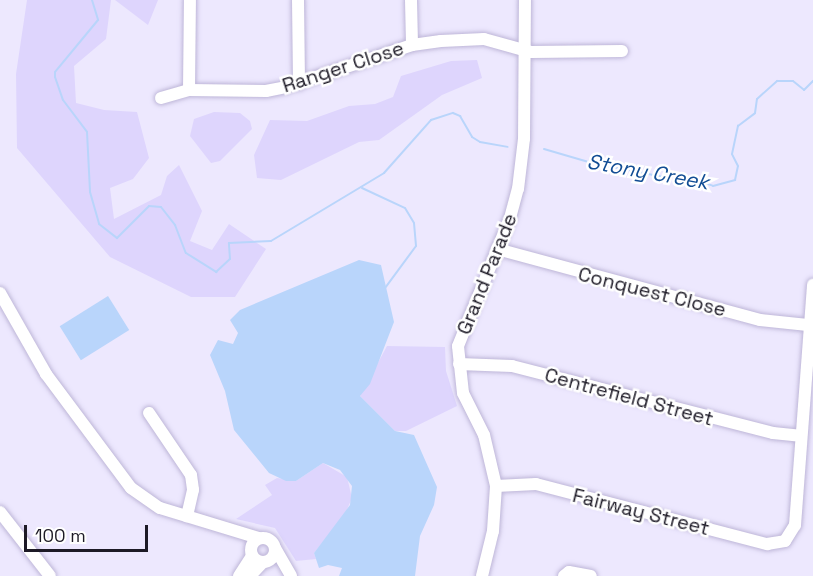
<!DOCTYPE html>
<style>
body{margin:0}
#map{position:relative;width:813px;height:576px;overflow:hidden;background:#ede8fe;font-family:"Space Grotesk",sans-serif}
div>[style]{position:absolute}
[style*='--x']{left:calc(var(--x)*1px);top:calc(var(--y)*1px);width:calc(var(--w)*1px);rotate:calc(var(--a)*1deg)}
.green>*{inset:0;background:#ded5fd}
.water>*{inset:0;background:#b9d5fb;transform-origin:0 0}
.stream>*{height:2px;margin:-1px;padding:0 1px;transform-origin:1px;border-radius:1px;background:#b9d5fb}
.roads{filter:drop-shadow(0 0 2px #beb6d8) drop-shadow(0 0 2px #beb6d8)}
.minor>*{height:12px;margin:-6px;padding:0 6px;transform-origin:6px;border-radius:6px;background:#fff}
.minor>.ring{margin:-6px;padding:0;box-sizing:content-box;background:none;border:12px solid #fff;border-radius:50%}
span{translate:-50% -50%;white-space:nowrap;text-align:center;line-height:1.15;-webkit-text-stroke:5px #fff;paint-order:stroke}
.street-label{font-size:20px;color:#1d1a26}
.water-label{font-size:21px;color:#124d94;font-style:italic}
.scale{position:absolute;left:24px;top:525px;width:124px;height:27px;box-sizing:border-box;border:3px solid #1d1a26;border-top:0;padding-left:8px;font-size:18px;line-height:21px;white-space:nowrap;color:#1d1a26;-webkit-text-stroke:4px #fff;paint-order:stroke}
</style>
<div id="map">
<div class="green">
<div style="clip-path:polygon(27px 0,111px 0,106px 39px,74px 66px,76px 103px,104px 110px,137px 112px,149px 158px,133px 179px,110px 188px,114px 219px,161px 195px,167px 176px,179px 165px,202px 211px,190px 241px,212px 250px,229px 224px,266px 249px,235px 297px,191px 297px,110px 257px,17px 148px,16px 74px)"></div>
<div style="clip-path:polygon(115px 0,158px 0,148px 25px)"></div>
<div style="clip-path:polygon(477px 60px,482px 78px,442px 95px,379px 140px,359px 142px,281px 180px,257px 178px,254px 155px,270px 120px,307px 121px,349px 106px,375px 104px,393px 97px,401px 76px,451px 61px)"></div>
<div style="clip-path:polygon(214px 112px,240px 113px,250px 121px,252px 129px,220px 161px,211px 163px,190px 136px,194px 119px)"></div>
<div style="clip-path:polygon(387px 346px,445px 347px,446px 371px,457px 406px,406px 431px,395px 431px,360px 396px)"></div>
<div style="clip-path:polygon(323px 463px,347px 477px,352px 498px,345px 514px,314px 553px,316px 559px,296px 561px,275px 528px,236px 519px,272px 495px,265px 485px,277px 478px,296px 481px)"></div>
</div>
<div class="water">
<div style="clip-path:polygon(359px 260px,381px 265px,394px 322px,370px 384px,360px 396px,395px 431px,414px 435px,437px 487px,434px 505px,420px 536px,415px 576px,339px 576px,342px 568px,328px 565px,319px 568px,314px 553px,350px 505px,352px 486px,340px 470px,323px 463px,296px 481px,286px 481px,269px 473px,234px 430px,225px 391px,210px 355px,218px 340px,233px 344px,238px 333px,230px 320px,240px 310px)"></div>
<div style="left:108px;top:296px;width:40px;height:57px;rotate:58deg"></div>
</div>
<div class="stream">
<div style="--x:92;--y:0;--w:21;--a:73"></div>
<div style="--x:98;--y:20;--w:67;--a:129.6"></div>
<div style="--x:55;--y:72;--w:5;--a:90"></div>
<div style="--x:55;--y:77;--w:24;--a:71"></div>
<div style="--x:63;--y:100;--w:40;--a:53"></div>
<div style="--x:87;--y:132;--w:60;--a:87.1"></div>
<div style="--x:90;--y:192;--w:33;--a:74"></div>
<div style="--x:99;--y:224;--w:23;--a:38"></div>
<div style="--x:117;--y:238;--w:45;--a:-45"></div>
<div style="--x:149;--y:206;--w:12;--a:5"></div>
<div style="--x:161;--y:207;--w:23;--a:52"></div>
<div style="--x:175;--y:225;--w:30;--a:69"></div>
<div style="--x:186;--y:253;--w:36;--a:32"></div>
<div style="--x:216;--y:272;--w:19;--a:-43"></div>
<div style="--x:230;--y:259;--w:16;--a:-94"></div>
<div style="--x:229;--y:243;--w:42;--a:-2.7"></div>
<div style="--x:271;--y:241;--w:132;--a:-31"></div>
<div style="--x:384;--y:173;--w:71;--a:-48.4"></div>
<div style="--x:431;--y:120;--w:23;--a:-18"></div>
<div style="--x:453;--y:113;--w:8;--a:23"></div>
<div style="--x:460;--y:116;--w:24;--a:60"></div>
<div style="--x:472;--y:137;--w:9;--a:32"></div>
<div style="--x:480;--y:142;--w:28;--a:10"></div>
<div style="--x:544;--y:149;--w:50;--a:16.3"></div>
<div style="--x:592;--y:163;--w:73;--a:11"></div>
<div style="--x:664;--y:177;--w:22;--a:0"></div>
<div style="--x:686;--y:177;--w:28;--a:18"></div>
<div style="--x:713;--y:186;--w:23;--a:-15"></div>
<div style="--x:735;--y:180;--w:14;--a:-78"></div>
<div style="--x:738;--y:166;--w:13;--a:-117"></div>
<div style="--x:732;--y:154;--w:29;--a:-78"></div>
<div style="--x:738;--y:126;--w:21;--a:-37"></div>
<div style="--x:755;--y:113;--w:14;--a:-82"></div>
<div style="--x:757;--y:99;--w:27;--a:-42"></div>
<div style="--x:777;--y:81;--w:16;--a:0"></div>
<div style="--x:793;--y:81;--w:14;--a:39"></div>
<div style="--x:804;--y:90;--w:13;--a:-45"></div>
<div style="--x:362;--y:188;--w:47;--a:24.9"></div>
<div style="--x:405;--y:208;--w:17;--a:59"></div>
<div style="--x:414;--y:223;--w:23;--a:85"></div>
<div style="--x:416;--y:246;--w:52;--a:126.4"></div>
</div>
<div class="roads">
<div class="minor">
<div style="--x:298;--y:0;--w:84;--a:89.3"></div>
<div style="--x:411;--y:0;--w:45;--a:88.7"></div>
<div style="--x:189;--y:90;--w:90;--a:-89.4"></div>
<div style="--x:161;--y:98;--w:29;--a:-16"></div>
<div style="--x:189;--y:90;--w:77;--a:0.7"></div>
<div style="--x:266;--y:91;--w:20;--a:-11"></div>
<div style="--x:286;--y:87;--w:133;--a:-18.4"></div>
<div style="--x:412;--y:45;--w:29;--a:-8"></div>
<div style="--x:441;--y:41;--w:43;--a:-2.7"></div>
<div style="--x:484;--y:39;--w:49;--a:15.5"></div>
<div style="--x:531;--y:52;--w:91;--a:-0.6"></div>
<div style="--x:497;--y:249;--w:272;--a:15.1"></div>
<div style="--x:760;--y:320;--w:48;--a:5.9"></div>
<div style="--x:0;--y:293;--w:93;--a:60.4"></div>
<div style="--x:46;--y:374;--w:142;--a:53.3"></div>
<div style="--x:131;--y:488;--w:35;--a:35"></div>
<div style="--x:160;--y:508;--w:103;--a:16.9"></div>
<div style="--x:459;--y:364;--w:53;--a:2.2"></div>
<div style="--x:512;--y:366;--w:269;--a:14.4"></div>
<div style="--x:773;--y:433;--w:27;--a:6"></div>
<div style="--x:149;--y:413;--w:75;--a:55.9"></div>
<div style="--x:191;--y:475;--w:15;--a:82"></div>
<div style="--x:193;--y:490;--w:27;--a:103"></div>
<div style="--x:496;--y:486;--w:40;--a:-2.9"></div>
<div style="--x:536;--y:484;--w:239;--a:14.6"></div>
<div style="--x:767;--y:544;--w:18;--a:-9"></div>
<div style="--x:785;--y:541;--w:19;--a:-58"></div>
<div style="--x:795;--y:525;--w:241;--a:-85.7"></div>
<div style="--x:0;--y:512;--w:81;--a:52"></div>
<div class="ring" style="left:251px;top:538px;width:12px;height:12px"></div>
<div style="--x:275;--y:548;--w:32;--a:60"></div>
<div style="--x:239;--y:576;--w:24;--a:-57"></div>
<div style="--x:250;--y:576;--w:19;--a:-47"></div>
<div style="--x:482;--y:576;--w:46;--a:-76.3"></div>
<div style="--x:493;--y:531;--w:45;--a:-86.2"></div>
<div style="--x:496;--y:486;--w:52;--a:-103.2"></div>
<div style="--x:484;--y:435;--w:47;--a:-116.6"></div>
<div style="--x:463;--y:393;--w:47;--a:-96.1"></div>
<div style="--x:458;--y:346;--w:138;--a:-67.9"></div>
<div style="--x:510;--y:218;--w:30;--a:-75"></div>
<div style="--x:518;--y:189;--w:50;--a:-83.2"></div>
<div style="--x:524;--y:139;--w:139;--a:-89.6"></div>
<div style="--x:564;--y:576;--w:6;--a:-39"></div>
<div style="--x:569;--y:572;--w:22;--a:10"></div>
</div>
</div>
<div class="street-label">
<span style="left:343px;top:67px;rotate:-18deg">Ranger Close</span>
<span style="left:487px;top:274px;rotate:-68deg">Grand Parade</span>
<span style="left:652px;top:292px;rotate:14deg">Conquest Close</span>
<span style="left:629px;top:397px;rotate:15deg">Centrefield Street</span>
<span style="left:641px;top:512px;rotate:14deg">Fairway Street</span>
</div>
<div class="water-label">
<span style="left:648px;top:172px;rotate:10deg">Stony Creek</span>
</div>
<div class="scale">100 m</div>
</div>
